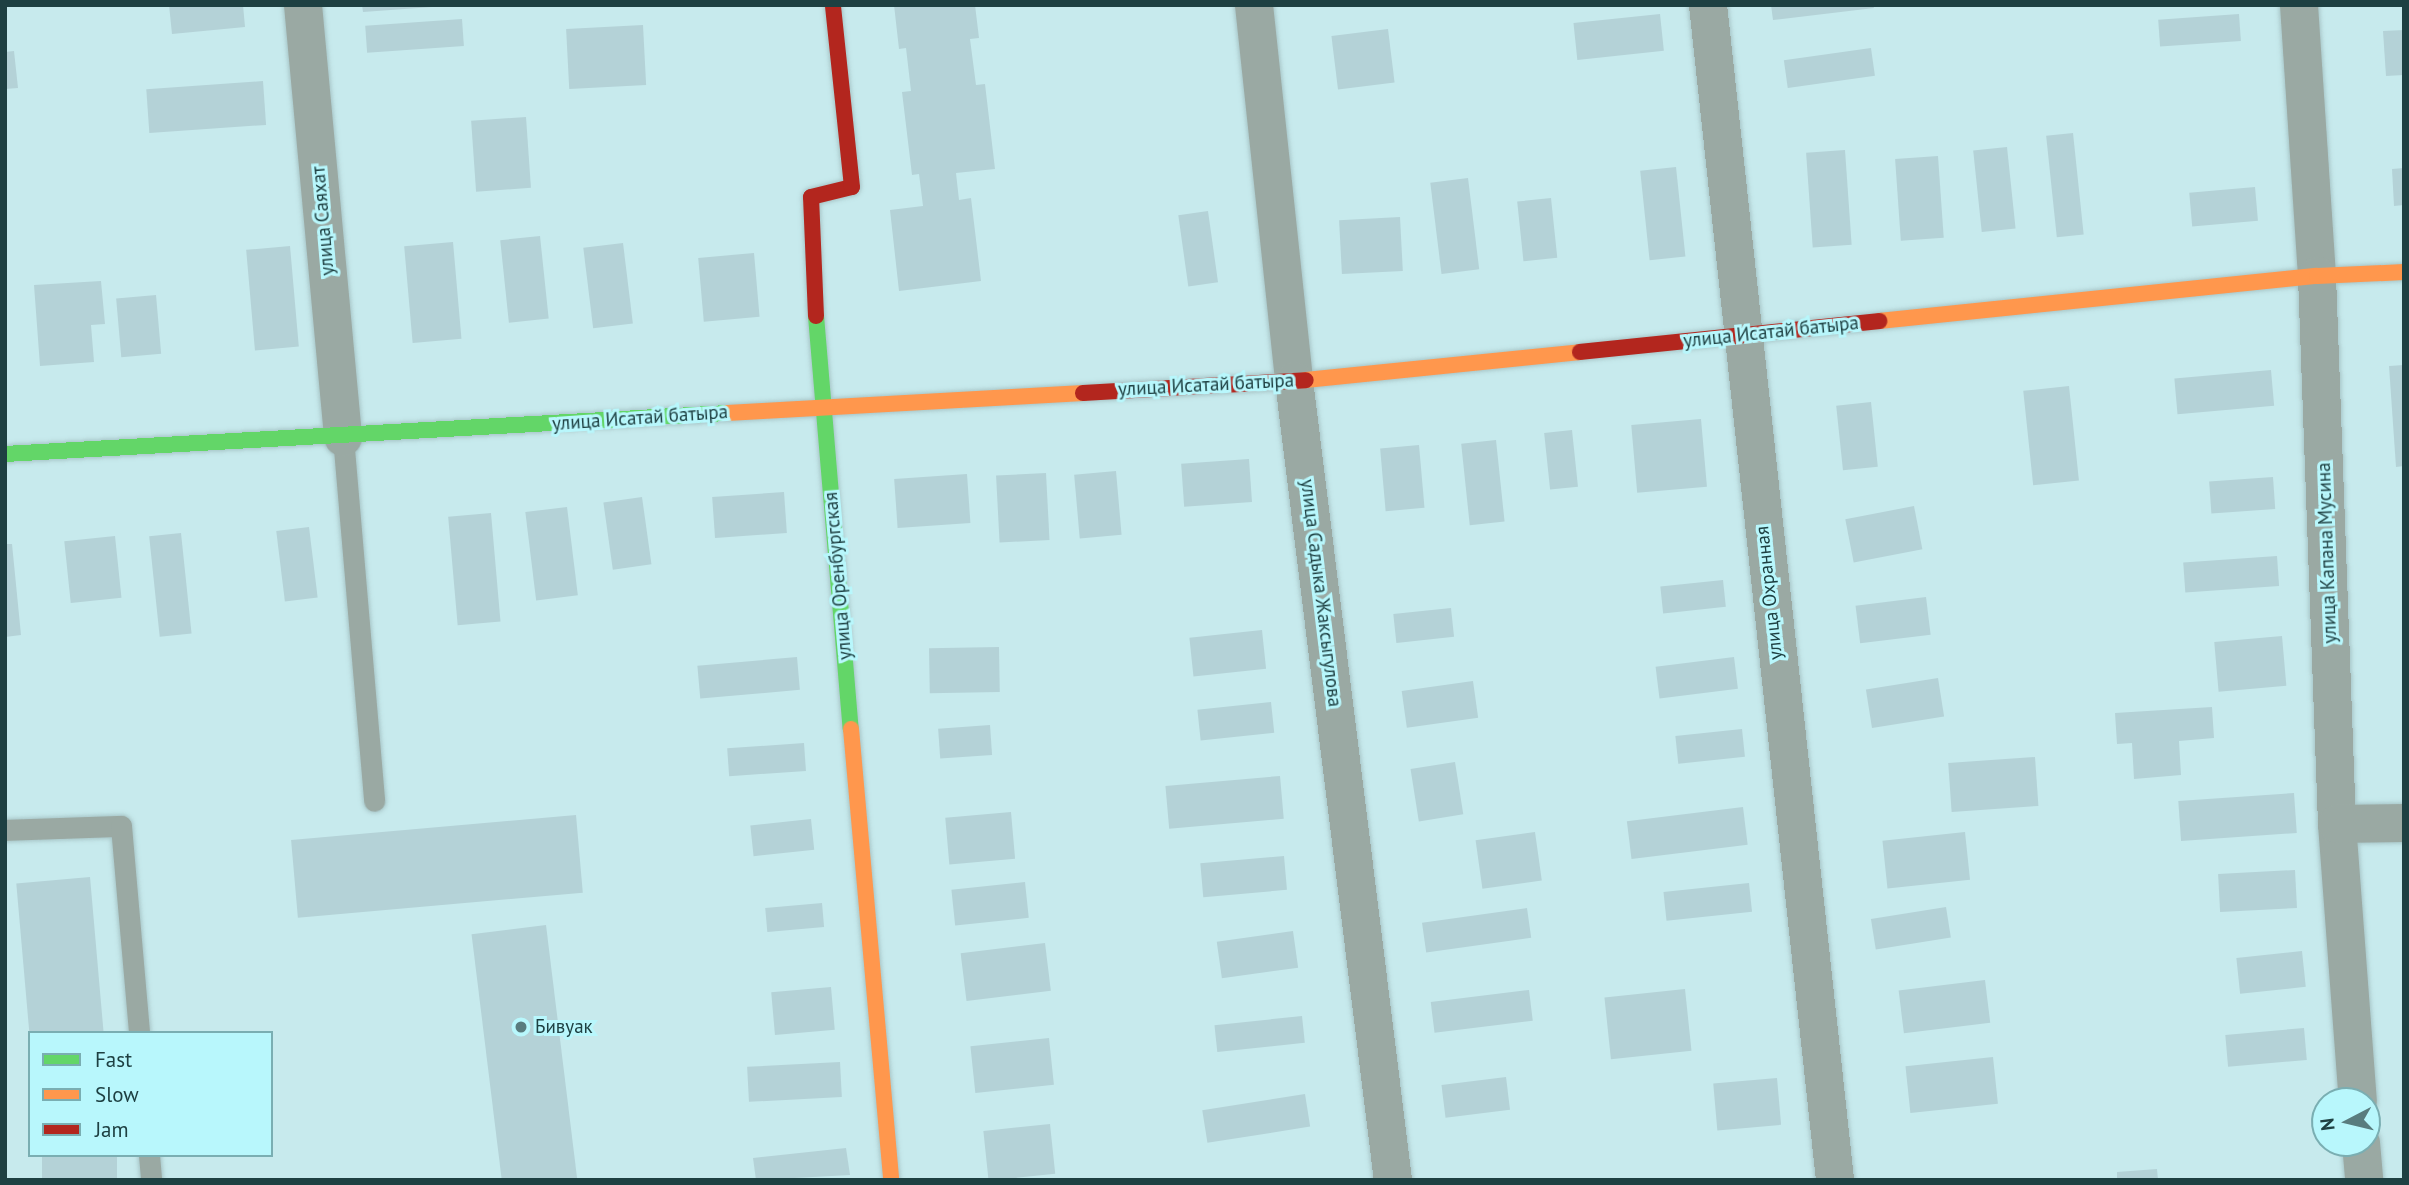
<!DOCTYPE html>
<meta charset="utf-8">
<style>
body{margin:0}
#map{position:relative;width:2409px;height:1185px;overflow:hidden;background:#c7eaed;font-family:"PT Sans",sans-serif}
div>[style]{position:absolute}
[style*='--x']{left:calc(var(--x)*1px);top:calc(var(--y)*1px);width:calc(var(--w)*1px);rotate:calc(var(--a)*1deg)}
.building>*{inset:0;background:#b4d2d7;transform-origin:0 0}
.roads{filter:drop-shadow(0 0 2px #a8c6c8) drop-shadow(0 0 2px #a8c6c8)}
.lane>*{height:21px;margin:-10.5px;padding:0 10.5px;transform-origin:10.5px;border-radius:10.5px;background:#9aa9a3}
.street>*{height:38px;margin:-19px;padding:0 19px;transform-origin:19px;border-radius:19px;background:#9aa9a3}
.fast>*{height:16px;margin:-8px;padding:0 8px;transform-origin:8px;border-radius:8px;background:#63d668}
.slow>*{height:16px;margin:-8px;padding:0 8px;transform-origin:8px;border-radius:8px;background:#ff974d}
.jam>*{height:16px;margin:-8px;padding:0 8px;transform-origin:8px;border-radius:8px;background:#b3261e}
.dots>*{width:19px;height:19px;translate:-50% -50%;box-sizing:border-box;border:4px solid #b8f7fc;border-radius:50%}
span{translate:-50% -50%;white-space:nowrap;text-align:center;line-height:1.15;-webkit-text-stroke:6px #b8f7fc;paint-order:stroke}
.street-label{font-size:19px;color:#1e4042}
.poi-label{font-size:19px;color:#1e4042}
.left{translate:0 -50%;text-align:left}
.frame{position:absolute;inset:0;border:7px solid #1e4042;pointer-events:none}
.legend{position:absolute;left:28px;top:1031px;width:245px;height:126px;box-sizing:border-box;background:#b8f7fc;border:2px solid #7aaeb2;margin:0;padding:9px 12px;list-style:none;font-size:21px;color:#1e4042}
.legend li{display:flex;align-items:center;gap:14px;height:35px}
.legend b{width:35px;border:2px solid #7aaeb2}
.north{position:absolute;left:2311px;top:1087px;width:70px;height:70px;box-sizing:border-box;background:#b8f7fc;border:2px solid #7aaeb2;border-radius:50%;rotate:263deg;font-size:19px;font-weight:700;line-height:28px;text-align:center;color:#1e4042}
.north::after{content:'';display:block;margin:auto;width:24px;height:32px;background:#597c7e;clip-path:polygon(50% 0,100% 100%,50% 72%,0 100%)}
</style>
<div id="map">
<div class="building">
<div style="clip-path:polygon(169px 5px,243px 5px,245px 27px,172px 34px)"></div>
<div style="clip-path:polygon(362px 5px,432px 5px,432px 7px,363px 12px)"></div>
<div style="clip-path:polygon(894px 5px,975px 5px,979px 38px,970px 39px,976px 85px,985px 84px,995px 169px,956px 173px,959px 200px,971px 198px,981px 281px,899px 291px,890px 210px,923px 206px,919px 174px,912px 175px,902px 92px,911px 91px,906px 48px,899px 49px)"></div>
<div style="clip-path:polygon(1771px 5px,1873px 5px,1874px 8px,1773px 20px)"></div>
<div style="left:1660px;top:14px;width:37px;height:87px;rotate:84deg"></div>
<div style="left:2239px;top:14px;width:27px;height:81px;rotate:86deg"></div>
<div style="left:462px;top:19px;width:27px;height:97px;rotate:86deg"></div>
<div style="left:643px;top:25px;width:60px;height:77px;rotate:87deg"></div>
<div style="left:1388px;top:29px;width:54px;height:57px;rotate:83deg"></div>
<div style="clip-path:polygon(2404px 30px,2404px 75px,2386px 76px,2383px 31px)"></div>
<div style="left:1871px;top:48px;width:28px;height:88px;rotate:82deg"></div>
<div style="clip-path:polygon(14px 51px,18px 88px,5px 89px,5px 52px)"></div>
<div style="left:263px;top:81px;width:44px;height:117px;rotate:86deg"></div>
<div style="left:526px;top:117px;width:71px;height:55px;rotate:86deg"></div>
<div style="left:2073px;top:133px;width:102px;height:27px;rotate:84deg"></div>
<div style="left:2007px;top:147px;width:82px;height:34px;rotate:84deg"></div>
<div style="left:1845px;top:150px;width:95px;height:39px;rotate:86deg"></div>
<div style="left:1938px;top:156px;width:82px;height:43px;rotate:86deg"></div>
<div style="left:1676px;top:167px;width:90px;height:36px;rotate:84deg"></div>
<div style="clip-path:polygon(2404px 168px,2404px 205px,2394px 206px,2392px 169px)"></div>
<div style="left:1468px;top:178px;width:92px;height:38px;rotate:83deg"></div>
<div style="left:2255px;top:187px;width:34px;height:66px;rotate:85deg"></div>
<div style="left:1551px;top:198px;width:60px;height:34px;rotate:84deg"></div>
<div style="left:1208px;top:211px;width:72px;height:30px;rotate:82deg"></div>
<div style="left:1400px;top:217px;width:54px;height:61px;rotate:87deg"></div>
<div style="left:540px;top:236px;width:83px;height:40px;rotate:84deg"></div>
<div style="left:453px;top:242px;width:97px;height:49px;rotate:85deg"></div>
<div style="left:623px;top:243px;width:81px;height:40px;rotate:83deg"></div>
<div style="left:290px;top:246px;width:101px;height:44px;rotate:85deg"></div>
<div style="left:754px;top:253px;width:64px;height:56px;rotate:85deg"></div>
<div style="clip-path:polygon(101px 281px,105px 324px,91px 325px,94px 362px,40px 366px,34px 285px)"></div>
<div style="left:156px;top:295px;width:59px;height:40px;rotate:85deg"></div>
<div style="clip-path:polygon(2404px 365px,2404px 466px,2396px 467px,2389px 366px)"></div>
<div style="left:2271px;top:370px;width:36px;height:97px;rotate:85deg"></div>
<div style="left:2069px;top:386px;width:95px;height:46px;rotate:84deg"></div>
<div style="left:1871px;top:402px;width:65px;height:35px;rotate:84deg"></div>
<div style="left:1701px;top:419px;width:68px;height:70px;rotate:85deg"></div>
<div style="left:1572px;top:430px;width:57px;height:28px;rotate:84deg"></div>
<div style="left:1496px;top:440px;width:82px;height:35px;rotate:84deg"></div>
<div style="left:1419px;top:445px;width:63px;height:39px;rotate:85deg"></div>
<div style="left:1249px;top:459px;width:43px;height:68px;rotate:86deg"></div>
<div style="left:1116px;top:471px;width:64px;height:42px;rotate:85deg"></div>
<div style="left:1046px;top:473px;width:67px;height:50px;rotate:87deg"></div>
<div style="left:967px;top:474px;width:49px;height:73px;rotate:86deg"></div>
<div style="left:2273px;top:477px;width:32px;height:64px;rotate:86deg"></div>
<div style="left:784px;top:492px;width:41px;height:72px;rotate:86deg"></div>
<div style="left:642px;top:497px;width:68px;height:39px;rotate:82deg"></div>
<div style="left:1914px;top:506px;width:44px;height:70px;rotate:79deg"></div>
<div style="left:567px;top:507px;width:89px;height:42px;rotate:83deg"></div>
<div style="left:491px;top:513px;width:109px;height:43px;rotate:85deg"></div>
<div style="left:309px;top:527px;width:71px;height:33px;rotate:83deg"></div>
<div style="left:181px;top:533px;width:101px;height:32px;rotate:84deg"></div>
<div style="left:115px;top:536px;width:62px;height:51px;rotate:84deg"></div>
<div style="clip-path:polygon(5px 544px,12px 544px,21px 635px,5px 637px)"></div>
<div style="left:2277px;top:556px;width:30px;height:94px;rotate:86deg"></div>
<div style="left:1723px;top:580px;width:27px;height:63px;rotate:84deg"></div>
<div style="left:1926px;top:597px;width:38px;height:71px;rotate:83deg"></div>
<div style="left:1451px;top:608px;width:29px;height:58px;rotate:84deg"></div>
<div style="left:1262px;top:630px;width:39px;height:73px;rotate:84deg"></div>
<div style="left:2282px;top:636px;width:50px;height:68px;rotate:85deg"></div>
<div style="left:999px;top:647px;width:45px;height:70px;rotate:89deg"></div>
<div style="left:797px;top:657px;width:33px;height:100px;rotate:85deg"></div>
<div style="left:1734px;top:657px;width:32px;height:79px;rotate:83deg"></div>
<div style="left:1938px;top:678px;width:39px;height:73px;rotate:81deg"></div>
<div style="left:1473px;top:681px;width:37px;height:72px;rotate:82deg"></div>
<div style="left:1271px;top:702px;width:31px;height:74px;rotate:84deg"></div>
<div style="clip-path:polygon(2212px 707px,2214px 738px,2179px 741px,2181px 775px,2134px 779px,2132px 743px,2117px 744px,2115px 713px)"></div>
<div style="left:990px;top:725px;width:30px;height:52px;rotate:86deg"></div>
<div style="left:1742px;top:729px;width:28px;height:67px;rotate:84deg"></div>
<div style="left:804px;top:743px;width:28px;height:77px;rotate:86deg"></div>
<div style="left:2035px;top:757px;width:49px;height:87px;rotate:86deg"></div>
<div style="left:1455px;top:762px;width:53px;height:45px;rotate:81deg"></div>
<div style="left:1280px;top:776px;width:43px;height:115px;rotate:85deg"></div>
<div style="left:2294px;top:793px;width:40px;height:116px;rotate:86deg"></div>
<div style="left:1743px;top:807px;width:38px;height:117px;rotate:83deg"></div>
<div style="left:1011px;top:812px;width:47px;height:66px;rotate:85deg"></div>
<div style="left:576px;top:815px;width:78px;height:286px;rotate:85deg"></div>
<div style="left:811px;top:819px;width:31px;height:61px;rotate:84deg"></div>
<div style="left:1535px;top:832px;width:49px;height:60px;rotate:82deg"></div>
<div style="left:1965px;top:832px;width:48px;height:83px;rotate:84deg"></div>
<div style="left:1284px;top:856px;width:34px;height:84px;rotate:85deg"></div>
<div style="left:2295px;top:870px;width:38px;height:77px;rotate:87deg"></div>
<div style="left:90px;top:877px;width:157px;height:74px;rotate:85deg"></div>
<div style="left:1025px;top:882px;width:36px;height:74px;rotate:84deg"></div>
<div style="left:1749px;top:883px;width:29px;height:86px;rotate:84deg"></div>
<div style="left:822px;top:903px;width:24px;height:57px;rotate:85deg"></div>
<div style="left:1946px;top:907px;width:31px;height:76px;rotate:81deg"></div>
<div style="left:1527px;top:908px;width:30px;height:106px;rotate:82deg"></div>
<div style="left:546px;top:925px;width:257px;height:75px;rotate:83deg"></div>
<div style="left:1293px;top:931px;width:37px;height:77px;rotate:82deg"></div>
<div style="left:1045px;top:943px;width:48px;height:85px;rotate:83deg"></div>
<div style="left:2302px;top:951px;width:36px;height:66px;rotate:84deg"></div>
<div style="left:1985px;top:980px;width:43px;height:87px;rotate:83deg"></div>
<div style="left:831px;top:987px;width:43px;height:60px;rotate:85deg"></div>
<div style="left:1685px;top:989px;width:62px;height:81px;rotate:84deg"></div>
<div style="left:1529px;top:990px;width:31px;height:99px;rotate:83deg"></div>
<div style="left:1302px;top:1016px;width:27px;height:88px;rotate:84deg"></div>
<div style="left:2304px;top:1028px;width:32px;height:79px;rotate:85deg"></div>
<div style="left:1049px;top:1038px;width:47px;height:79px;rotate:84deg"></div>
<div style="left:1993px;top:1057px;width:47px;height:88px;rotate:84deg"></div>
<div style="left:840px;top:1062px;width:35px;height:93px;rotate:87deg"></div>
<div style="left:1506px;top:1077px;width:33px;height:65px;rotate:83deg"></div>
<div style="left:1777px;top:1078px;width:47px;height:64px;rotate:85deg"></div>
<div style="left:1305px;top:1094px;width:33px;height:104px;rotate:81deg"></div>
<div style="left:1050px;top:1124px;width:50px;height:67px;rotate:84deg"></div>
<div style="clip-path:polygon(846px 1148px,850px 1175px,756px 1180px,753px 1158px)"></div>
<div style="left:42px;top:1155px;width:75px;height:25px"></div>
<div style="clip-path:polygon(2157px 1169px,2158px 1180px,2117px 1180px,2117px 1172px)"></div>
</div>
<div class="roads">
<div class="lane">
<div style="--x:343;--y:437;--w:365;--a:85.1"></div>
<div style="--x:5;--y:830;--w:116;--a:-2"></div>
<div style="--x:121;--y:826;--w:208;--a:85"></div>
<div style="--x:149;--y:1155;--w:25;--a:85"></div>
</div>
<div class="street">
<div style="--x:303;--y:5;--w:434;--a:84.7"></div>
<div style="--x:1254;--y:5;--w:378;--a:83.9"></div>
<div style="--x:1294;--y:381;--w:805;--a:82.94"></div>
<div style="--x:1708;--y:5;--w:1182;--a:83.83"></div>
<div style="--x:2299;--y:5;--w:272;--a:86.2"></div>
<div style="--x:2317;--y:276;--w:548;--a:87.91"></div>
<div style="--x:2337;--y:824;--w:278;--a:85.7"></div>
<div style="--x:2337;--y:824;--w:67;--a:-0.9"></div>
<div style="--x:2361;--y:1143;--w:37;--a:85"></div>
</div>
<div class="fast">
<div style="--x:816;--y:316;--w:414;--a:85.2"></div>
<div style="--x:5;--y:454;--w:723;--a:-3.25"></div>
</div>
<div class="slow">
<div style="--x:1879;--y:321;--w:440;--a:-5.9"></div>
<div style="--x:2317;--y:276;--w:87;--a:-2.6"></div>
<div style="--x:1306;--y:380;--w:275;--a:-5.8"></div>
<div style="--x:727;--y:413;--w:357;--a:-3.2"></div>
<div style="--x:851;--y:729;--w:453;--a:84.9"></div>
</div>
<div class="jam">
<div style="--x:816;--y:316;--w:119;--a:-92.4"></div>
<div style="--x:811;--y:197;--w:42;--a:-13.7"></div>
<div style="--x:852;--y:187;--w:183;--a:-96"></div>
<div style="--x:1580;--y:352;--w:301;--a:-5.9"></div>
<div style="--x:1083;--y:393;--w:223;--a:-3.3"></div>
</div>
</div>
<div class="dots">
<div style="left:521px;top:1027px;background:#597c7e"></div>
</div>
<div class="street-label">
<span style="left:323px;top:221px;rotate:-95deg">улица Саяхат</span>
<span style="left:1771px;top:332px;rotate:-6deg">улица Исатай батыра</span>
<span style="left:1206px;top:385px;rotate:-3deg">улица Исатай батыра</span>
<span style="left:640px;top:418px;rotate:-4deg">улица Исатай батыра</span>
<span style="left:2327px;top:553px;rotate:-92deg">улица Капана Мусина</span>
<span style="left:838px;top:576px;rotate:-95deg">улица Оренбургская</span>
<span style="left:1321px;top:593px;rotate:83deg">улица Садыка Жаксыгулова</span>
<span style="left:1769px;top:593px;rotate:-96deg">улица Охранная</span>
</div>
<div class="poi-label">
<span class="left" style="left:535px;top:1027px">Бивуак</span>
</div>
<div class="frame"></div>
<ul class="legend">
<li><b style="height:9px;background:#63d668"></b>Fast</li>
<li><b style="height:9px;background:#ff974d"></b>Slow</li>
<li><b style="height:9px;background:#b3261e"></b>Jam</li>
</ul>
<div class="north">N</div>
</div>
